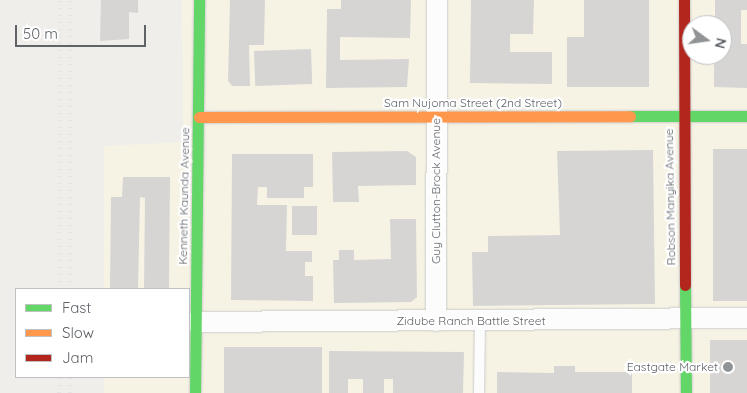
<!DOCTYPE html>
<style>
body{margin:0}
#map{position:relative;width:747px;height:393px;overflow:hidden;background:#efeeea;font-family:Quicksand,sans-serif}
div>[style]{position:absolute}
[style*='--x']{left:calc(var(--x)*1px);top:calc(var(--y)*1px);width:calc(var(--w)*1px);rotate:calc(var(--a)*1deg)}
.commercial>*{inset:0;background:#f7f3e4}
.building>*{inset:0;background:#d6d5d3;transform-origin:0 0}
.roads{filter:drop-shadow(0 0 1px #cbcccc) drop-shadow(0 0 1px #cbcccc)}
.lane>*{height:10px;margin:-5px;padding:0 5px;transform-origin:5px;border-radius:5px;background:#fdfcfc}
.street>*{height:20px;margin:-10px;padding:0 10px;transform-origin:10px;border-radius:10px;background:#fdfcfc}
.fast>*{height:11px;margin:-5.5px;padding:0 5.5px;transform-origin:5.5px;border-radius:5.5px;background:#63d668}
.slow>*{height:11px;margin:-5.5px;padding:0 5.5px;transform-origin:5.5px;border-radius:5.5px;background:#ff974d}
.jam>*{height:11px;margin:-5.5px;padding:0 5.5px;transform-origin:5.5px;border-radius:5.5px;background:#b3261e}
.rail>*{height:4px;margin-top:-2px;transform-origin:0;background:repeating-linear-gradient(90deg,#e4e4e4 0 1px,transparent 0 7px)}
.dots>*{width:14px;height:14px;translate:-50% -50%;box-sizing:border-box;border:2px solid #fff;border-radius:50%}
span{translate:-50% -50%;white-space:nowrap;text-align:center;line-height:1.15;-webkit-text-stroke:4.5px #fff;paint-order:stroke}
.street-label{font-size:12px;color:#5f6368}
.poi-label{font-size:12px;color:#5f6368}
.right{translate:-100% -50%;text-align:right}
.legend{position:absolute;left:15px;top:288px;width:175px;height:90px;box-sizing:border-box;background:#fff;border:1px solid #bfc1c3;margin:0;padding:6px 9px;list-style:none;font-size:15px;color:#5f6368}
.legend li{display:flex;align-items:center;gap:10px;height:25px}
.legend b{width:25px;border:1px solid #bfc1c3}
.north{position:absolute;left:682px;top:15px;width:50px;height:50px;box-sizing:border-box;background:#fff;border:1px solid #bfc1c3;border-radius:50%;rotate:104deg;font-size:14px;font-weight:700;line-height:20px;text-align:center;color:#5f6368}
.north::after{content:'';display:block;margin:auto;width:18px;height:22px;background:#919496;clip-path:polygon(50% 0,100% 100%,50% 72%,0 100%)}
.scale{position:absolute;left:15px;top:25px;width:131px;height:22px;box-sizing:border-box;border:2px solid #5f6368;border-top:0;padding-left:6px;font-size:15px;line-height:18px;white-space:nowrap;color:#5f6368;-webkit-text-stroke:4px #fff;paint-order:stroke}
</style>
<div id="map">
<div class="commercial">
<div style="clip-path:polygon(evenodd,182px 0,747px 0,747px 393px,104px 393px,104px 377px,189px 377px,189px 289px,104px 289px,104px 146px,183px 142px,182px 0,692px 25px,722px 25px,722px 55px,692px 55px,692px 25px)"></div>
</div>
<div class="building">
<div style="clip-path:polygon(101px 0,138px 0,138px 13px,129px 12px,129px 39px,100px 41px)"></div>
<div style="clip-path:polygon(230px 0,265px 0,264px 45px,249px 45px,250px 86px,232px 86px,228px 81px)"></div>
<div style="clip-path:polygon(341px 0,411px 0,410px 38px,340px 37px,340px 60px,409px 59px,407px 87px,326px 88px,327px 9px,341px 9px)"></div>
<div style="clip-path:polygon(471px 0,534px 0,533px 34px,510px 34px,510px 52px,552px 52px,552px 84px,470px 83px)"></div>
<div style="clip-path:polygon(584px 0,649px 0,649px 87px,567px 87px,567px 37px,584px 37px)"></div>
<div style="clip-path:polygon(715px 0,747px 0,747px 10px,741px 10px,741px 44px,747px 44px,747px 88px,714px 87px,714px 55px,722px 55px,722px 25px,715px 25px)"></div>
<div style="left:311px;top:49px;width:35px;height:57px;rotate:88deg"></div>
<div style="left:713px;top:149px;width:34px;height:152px"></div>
<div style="clip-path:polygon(653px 150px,655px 304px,473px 306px,472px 252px,488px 252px,488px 236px,560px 235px,557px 151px)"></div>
<div style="clip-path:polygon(407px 151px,416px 157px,416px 185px,358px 186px,359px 202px,333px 202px,332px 152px)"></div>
<div style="clip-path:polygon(232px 154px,313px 154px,313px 187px,304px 187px,304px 198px,267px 198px,267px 187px,258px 187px,257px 205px,287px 205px,286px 251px,312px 251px,312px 262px,305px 262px,305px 276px,313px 276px,313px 301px,231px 300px)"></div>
<div style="clip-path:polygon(123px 177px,170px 177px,169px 289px,144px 289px,145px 198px,140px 197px,138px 289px,110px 289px,111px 197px,122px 197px)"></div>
<div style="left:317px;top:206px;width:29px;height:25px;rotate:90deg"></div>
<div style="clip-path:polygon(390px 219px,416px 219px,417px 297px,411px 302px,334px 303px,333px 260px,339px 260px,339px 250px,354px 250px,354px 260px,391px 259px)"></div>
<div style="left:710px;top:340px;width:37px;height:53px"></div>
<div style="left:224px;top:347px;width:98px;height:46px"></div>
<div style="clip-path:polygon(329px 351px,464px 352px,463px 393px,393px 393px,393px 379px,384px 379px,384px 393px,363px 393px,363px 379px,348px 379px,348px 393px,329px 393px)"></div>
<div style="clip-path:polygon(554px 366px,575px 366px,575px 372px,632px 372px,632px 393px,497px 393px,497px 372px,554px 373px)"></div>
</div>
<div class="roads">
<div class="lane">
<div style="--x:479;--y:393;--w:71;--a:-89.2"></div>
</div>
<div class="street">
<div style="--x:436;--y:321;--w:321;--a:-89.8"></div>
<div style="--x:195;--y:322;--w:552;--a:-0.42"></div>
</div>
<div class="fast">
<div style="--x:630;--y:116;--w:117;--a:0"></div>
<div style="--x:685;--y:285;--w:108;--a:89.5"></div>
<div style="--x:195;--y:393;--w:393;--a:-89.4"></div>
</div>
<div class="slow">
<div style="--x:199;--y:117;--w:431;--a:-0.1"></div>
</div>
<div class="jam">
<div style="--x:684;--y:0;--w:285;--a:89.8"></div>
</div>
</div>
<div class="rail">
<div style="--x:59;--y:289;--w:289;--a:-89.8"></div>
<div style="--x:70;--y:289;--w:289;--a:-90"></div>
<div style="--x:59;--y:393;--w:16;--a:-90"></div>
<div style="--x:70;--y:393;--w:16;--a:-90"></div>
</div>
<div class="dots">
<div style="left:728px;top:367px;background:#919496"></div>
</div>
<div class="street-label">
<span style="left:473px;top:103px">Sam Nujoma Street (2nd Street)</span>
<span style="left:436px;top:191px;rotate:-90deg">Guy Clutton-Brock Avenue</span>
<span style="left:184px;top:196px;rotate:-89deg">Kenneth Kaunda Avenue</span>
<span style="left:670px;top:197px;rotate:-91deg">Robson Manyika Avenue</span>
<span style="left:471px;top:321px">Zidube Ranch Battle Street</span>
</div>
<div class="poi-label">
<span class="right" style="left:718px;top:367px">Eastgate Market</span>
</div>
<ul class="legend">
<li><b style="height:6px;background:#63d668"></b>Fast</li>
<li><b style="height:6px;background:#ff974d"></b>Slow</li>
<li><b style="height:6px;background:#b3261e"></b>Jam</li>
</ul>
<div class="north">N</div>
<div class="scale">50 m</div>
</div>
